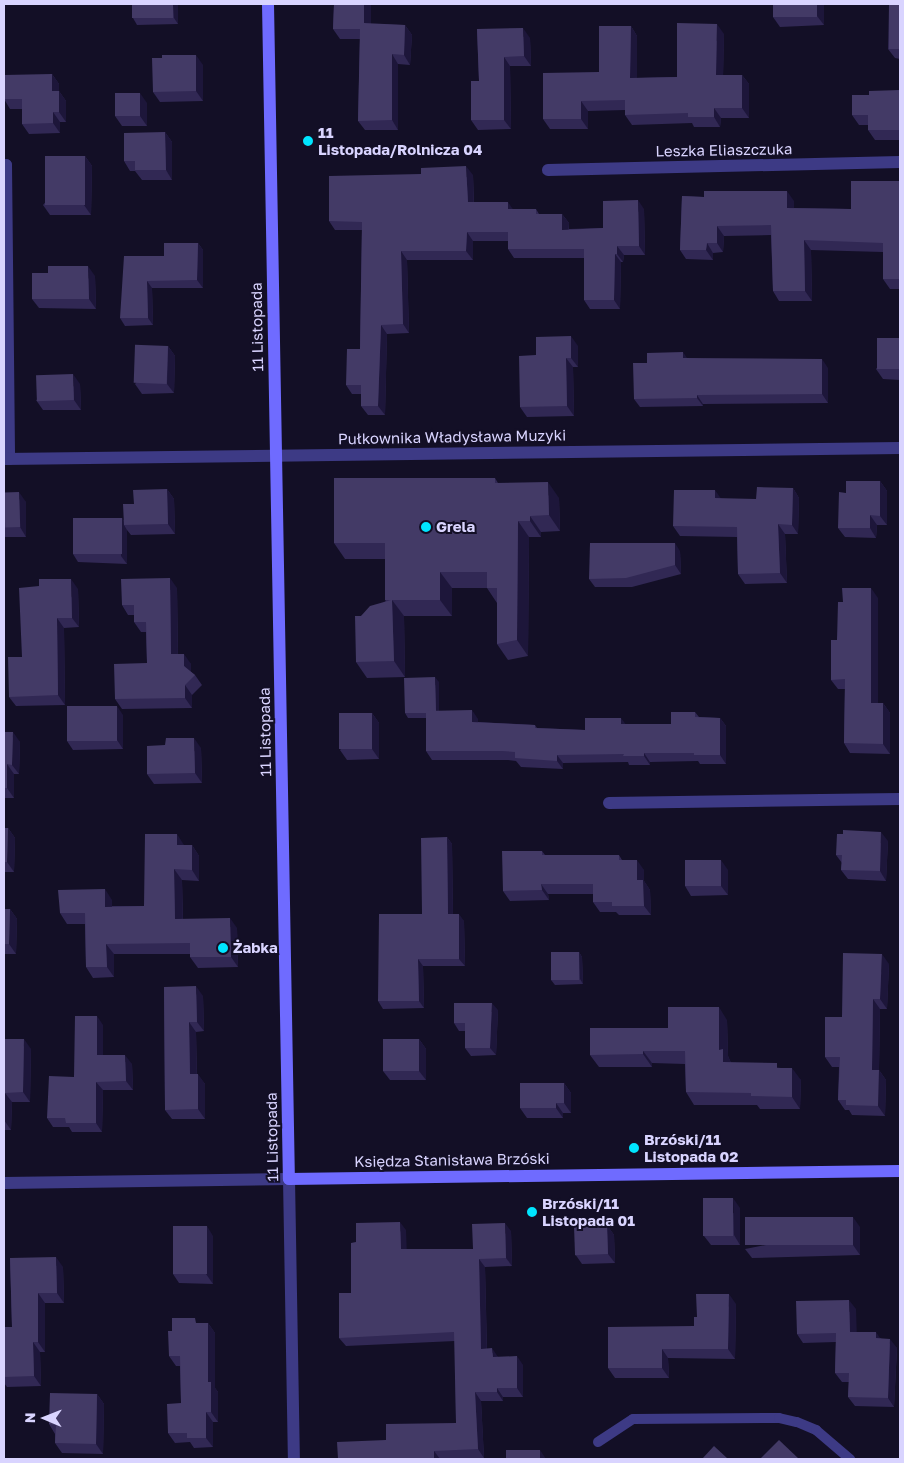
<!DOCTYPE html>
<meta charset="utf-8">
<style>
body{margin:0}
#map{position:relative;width:904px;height:1463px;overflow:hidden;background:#130f26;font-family:"Golos Text",sans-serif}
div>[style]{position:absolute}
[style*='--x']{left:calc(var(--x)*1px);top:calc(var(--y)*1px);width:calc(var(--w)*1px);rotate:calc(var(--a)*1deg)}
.service>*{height:10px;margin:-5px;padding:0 5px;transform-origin:5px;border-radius:5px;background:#3d3a85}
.minor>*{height:12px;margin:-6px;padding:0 6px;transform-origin:6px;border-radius:6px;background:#3d3a85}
.tertiary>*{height:12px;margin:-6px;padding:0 6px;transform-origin:6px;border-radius:6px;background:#3d3a85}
.secondary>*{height:12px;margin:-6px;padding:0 6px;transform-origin:6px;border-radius:6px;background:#6f6bff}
.wall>*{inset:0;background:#312854}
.shaded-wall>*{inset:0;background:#1d163a}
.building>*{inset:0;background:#433a66;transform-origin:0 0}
.dots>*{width:14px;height:14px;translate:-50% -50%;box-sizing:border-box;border:2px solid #130f26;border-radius:50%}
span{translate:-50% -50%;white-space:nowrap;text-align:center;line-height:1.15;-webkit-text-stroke:4px #130f26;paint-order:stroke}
.poi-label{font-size:15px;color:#d9d4ff;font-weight:700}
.left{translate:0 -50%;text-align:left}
.street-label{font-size:15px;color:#d9d4ff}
.frame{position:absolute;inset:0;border:5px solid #d9d4ff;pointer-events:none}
.north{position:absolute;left:20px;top:1393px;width:50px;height:50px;-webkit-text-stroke:4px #130f26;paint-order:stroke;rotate:271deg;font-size:14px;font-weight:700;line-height:20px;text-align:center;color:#d9d4ff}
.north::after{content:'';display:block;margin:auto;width:18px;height:22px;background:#d9d4ff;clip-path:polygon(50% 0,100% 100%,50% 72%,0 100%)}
</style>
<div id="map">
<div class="service">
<div style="--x:598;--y:1442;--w:42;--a:-33.3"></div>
<div style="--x:633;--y:1419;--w:146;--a:-0.4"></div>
<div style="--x:779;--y:1418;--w:18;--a:13"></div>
<div style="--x:797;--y:1422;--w:21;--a:23"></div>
<div style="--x:816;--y:1430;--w:45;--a:40.5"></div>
</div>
<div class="minor">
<div style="--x:4;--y:165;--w:2;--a:0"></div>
<div style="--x:6;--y:165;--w:294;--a:89.4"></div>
<div style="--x:548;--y:170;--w:352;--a:-1.3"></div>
<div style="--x:4;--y:459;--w:896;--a:-0.7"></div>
<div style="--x:609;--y:803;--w:291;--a:-0.8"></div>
<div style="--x:4;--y:1183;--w:285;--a:-0.8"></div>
</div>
<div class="tertiary">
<div style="--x:289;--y:1179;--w:280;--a:89"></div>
</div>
<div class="secondary">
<div style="--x:268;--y:4;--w:1175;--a:88.98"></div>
<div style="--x:289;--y:1179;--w:611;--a:-0.75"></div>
</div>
<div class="wall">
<div style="clip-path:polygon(178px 4px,178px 24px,137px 25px,133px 18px)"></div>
<div style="clip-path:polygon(334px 4px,371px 4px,371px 24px,405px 25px,412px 35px,410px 65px,398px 64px,398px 130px,365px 130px,358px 121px,360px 39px,340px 39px,333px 29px)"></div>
<div style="clip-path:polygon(773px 4px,824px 4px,824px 25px,780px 27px,773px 17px)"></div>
<div style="clip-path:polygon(884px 4px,900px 4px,900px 59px,895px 58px,888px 49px,889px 4px)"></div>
<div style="clip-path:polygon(631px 26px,637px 36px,637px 78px,677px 77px,724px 34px,723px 75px,742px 75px,749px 84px,749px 118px,721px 118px,720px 127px,694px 127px,692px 123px,632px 125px,625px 115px,625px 110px,588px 111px,588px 129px,550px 129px,543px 119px,599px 72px)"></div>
<div style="clip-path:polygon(477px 29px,530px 38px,531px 66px,510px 66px,511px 129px,478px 130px,471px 120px,479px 81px)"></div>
<div style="clip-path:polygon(162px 58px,203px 65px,203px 101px,160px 102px,153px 92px)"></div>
<div style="clip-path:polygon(52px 74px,59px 84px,59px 91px,66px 101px,66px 122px,60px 122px,60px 133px,29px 134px,22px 124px,22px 109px,10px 109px,4px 99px)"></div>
<div style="clip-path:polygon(900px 90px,900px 140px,875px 140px,868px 130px,868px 125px,859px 125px,852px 115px,869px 95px)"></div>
<div style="clip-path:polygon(147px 103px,147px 126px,122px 126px,115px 116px)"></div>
<div style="clip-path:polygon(165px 132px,172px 142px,172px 180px,142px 180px,135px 171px,130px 171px,124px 161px)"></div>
<div style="clip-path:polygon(85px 156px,92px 166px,91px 215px,50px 215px,43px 205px)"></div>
<div style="clip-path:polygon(473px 175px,474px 202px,513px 209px,536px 209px,539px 214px,562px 214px,569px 223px,569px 229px,603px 228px,644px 209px,645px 255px,624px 255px,623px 262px,621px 262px,620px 309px,590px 309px,584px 300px,584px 258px,514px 258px,508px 249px,508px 241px,473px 241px,473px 260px,407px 260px,409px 333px,387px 334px,385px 415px,368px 415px,361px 406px,361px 394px,352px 394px,346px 385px,360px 349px,362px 230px,335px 230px,329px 221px)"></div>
<div style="clip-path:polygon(899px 181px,900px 183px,900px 289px,890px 289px,883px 279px,883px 252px,811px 250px,812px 301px,779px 301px,773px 291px,771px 235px,724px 236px,723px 252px,713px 253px,713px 260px,686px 259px,680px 250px,682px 196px,794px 201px,794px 208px,851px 209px)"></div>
<div style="clip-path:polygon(198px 243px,203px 250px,203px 288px,152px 288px,153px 325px,125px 326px,120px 318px,164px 256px)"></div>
<div style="clip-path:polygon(95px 276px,96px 309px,39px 308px,32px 299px)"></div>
<div style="clip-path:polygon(900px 338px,900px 380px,883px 379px,876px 369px)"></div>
<div style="clip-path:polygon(168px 346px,175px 356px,174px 393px,142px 394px,135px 384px)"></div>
<div style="clip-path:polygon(578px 346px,578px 367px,573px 367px,574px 416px,527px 417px,520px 407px,536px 355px)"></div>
<div style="clip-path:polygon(687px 358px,828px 368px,828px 403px,703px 404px,703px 406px,640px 407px,634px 399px,647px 363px)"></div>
<div style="clip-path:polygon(80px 384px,81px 410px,43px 410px,36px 400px)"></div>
<div style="clip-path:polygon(495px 478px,498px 483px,559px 498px,560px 531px,541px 532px,541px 537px,529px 537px,528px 656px,508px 660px,497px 644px,497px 603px,487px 588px,452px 588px,452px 616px,404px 616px,405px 677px,367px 678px,356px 662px,361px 616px,386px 601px,385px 600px,385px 559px,345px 559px,334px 543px)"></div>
<div style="clip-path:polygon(880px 481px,887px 491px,887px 525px,877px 525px,876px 538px,845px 537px,838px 528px,846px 493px)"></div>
<div style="clip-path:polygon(793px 488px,799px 498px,798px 534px,785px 534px,787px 583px,745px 584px,738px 574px,737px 537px,680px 536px,673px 526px,721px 499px,756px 499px)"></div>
<div style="clip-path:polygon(167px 489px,174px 499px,175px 534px,131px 535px,127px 530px,127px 564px,78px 562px,73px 554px,122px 518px,124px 521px,134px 504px)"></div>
<div style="clip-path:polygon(4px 493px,26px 502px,26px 537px,4px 537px)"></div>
<div style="clip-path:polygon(680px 551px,681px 574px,632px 587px,595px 587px,589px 579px)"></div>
<div style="clip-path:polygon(177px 588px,178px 654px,191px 664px,191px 672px,195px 675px,202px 685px,192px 695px,192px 708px,122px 709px,115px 699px,147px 663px,146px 632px,141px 632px,134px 622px,134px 615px,128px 615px,122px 605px)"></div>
<div style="clip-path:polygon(78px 589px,79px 627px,64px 628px,65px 705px,16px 706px,9px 697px,22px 657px)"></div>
<div style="clip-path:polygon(878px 598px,878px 703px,883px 703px,890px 713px,890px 754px,850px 753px,844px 743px,845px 689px,838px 689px,831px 680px,843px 602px)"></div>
<div style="clip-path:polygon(439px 682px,439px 711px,478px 719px,478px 722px,535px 725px,537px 728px,585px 730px,625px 724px,671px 724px,695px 712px,699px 717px,720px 718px,726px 726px,726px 764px,700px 764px,698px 761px,650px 762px,650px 765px,629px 765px,628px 762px,563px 763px,563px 769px,521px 767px,516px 761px,508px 760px,432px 760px,426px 751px,426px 718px,408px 718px,405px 713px)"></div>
<div style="clip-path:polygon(372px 713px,379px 723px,379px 759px,347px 760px,340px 750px)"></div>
<div style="clip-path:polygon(123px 715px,123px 749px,73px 750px,67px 741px)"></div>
<div style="clip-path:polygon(4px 732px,20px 742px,19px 774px,14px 774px,14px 798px,4px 798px)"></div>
<div style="clip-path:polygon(201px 748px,202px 783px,154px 784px,147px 774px)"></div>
<div style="clip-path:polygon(4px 828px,8px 828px,15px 838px,14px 872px,4px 872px)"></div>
<div style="clip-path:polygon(447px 837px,452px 844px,453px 914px,464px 921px,465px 966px,423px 966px,424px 1008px,383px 1009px,378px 1001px,422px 914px)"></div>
<div style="clip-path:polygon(888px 841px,886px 881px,848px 879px,841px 870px,842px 863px,836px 855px)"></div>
<div style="clip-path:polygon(184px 845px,192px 845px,199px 856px,199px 881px,182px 880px,183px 919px,237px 928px,238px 967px,198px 968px,190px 957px,190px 954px,114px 954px,114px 977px,93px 978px,86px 967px,85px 924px,67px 924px,60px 913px,112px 900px,112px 906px,144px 906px)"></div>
<div style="clip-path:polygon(542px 851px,545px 855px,619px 855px,622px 860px,644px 870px,644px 881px,650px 890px,651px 915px,619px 915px,616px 912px,600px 912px,593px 902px,593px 894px,548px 894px,549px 900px,510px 901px,503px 891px)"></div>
<div style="clip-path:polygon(728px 870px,728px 895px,691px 896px,685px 886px)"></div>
<div style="clip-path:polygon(4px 909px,10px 909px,17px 919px,16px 954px,4px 954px)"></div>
<div style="clip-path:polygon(579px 952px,582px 957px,583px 984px,555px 985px,551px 980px)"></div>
<div style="clip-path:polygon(889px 964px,887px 1009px,880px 1009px,879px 1070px,886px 1080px,885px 1116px,852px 1115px,849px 1110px,845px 1110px,838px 1100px,839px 1067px,832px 1067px,825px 1057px,842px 1017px)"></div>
<div style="clip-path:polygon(164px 987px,203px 996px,204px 1031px,196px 1032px,197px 1074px,205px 1084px,205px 1119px,172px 1119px,165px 1110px)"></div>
<div style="clip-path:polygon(498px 1010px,496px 1055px,471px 1056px,465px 1048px,465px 1031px,459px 1031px,454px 1023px)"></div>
<div style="clip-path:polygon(727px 1020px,728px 1056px,731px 1063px,781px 1068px,801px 1080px,800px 1109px,760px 1109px,757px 1105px,694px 1105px,686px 1092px,685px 1064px,652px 1063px,652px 1067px,599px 1067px,590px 1055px,668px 1028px)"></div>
<div style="clip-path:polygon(103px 1025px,103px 1055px,132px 1064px,133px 1090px,103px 1090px,102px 1132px,72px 1132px,69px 1127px,53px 1127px,47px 1118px,74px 1077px)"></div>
<div style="clip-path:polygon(4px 1039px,31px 1049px,30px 1102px,12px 1102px,11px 1130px,4px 1130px)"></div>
<div style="clip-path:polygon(419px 1039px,426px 1049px,426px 1080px,390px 1080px,383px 1071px)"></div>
<div style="clip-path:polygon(564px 1083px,571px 1093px,571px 1113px,563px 1113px,563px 1118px,527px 1118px,520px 1108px)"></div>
<div style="clip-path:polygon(740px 1208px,740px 1245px,711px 1245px,704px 1236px)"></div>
<div style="clip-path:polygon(607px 1225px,614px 1235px,615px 1263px,582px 1264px,575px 1254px)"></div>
<div style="clip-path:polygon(860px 1227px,860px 1255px,752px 1258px,745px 1249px)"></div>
<div style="clip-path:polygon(406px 1230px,406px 1249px,473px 1249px,511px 1231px,512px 1266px,485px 1267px,487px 1349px,498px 1357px,523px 1365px,523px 1397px,503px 1397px,503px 1401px,481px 1401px,484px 1458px,453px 1459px,338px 1459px,386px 1440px,456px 1423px,455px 1341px,346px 1346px,339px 1338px,351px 1293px,356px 1242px)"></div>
<div style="clip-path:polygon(213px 1236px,213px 1284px,179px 1283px,173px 1274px)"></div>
<div style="clip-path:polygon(10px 1258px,63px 1267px,64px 1303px,45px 1303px,45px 1352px,40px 1352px,41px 1386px,7px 1387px,4px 1383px,4px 1327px,12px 1327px)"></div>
<div style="clip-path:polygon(736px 1304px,735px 1359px,668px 1358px,669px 1378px,615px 1378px,608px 1368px,694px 1326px,697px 1317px)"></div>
<div style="clip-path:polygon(856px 1309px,856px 1332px,880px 1338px,897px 1348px,894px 1407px,855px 1406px,848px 1397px,849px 1382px,842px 1382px,835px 1373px,836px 1342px,803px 1343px,797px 1334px)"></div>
<div style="clip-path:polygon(199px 1323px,208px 1323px,215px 1333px,215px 1388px,218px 1392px,218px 1422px,213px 1422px,213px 1447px,194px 1448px,190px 1442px,175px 1443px,168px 1433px,181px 1403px,180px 1366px,176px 1366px,169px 1356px,172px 1331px)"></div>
<div style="clip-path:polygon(97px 1394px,104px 1404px,103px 1454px,62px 1453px,55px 1443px,55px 1434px,49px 1424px)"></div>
</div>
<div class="shaded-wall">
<div style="clip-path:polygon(173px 4px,178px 4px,178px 24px,174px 18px)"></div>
<div style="clip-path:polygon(364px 4px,371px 4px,371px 33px,364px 23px)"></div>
<div style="clip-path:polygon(817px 4px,824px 4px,824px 25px,817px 16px)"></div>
<div style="clip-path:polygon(717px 24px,724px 34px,723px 84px,716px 75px)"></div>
<div style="clip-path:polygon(405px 25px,412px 35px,410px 65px,404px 55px)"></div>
<div style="clip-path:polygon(631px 26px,637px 36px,637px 88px,630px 78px)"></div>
<div style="clip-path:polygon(523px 28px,530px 38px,531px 66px,524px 56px)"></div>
<div style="clip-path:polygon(392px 54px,398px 64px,398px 130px,392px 120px)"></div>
<div style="clip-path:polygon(196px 55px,203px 65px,203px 101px,196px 91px)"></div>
<div style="clip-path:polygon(504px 57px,510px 66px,511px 129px,504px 120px)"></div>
<div style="clip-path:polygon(52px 74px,59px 84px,59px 101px,52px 91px)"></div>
<div style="clip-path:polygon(742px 75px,749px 84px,749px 118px,742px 108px)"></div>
<div style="clip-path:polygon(59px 91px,66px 101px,66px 122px,59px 112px)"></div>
<div style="clip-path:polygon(140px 93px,147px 103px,147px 126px,140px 116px)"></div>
<div style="clip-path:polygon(581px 101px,588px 111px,588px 129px,581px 119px)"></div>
<div style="clip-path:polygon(714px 108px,721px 118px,720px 127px,714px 117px)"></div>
<div style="clip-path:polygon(53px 112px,60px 122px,60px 133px,53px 123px)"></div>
<div style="clip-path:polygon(165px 132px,172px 142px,172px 180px,166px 170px)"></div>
<div style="clip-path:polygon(85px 156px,92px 166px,91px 215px,84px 205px)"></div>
<div style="clip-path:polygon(466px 166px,473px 175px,474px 211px,468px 202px)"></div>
<div style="clip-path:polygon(899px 181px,900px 183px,900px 200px,899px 198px)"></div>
<div style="clip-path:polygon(787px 191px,794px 201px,794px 217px,787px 208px)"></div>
<div style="clip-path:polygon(638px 200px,644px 209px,645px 255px,639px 246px)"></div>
<div style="clip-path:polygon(508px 202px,514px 211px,508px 209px)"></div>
<div style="clip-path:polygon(562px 214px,569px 223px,568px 239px,562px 230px)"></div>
<div style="clip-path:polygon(717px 226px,724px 236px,723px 252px,717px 243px)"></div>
<div style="clip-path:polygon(467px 232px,473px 241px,473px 260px,466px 251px)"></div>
<div style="clip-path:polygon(804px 240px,811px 250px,812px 301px,805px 291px)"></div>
<div style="clip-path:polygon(198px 243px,203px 250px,203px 288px,197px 280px)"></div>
<div style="clip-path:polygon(707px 243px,713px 253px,713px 260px,706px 250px)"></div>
<div style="clip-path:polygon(617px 246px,624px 255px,623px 262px,617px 254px)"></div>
<div style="clip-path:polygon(401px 251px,407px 260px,409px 333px,403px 324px)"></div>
<div style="clip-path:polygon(615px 254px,621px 262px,620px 309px,614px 300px)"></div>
<div style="clip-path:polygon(88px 266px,95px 276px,96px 309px,89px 299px)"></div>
<div style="clip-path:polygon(147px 281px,152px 288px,153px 325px,148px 318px)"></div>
<div style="clip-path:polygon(381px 325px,387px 334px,385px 415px,378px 406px)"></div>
<div style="clip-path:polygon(571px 336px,578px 346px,578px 367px,571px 358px)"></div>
<div style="clip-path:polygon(168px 346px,175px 356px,174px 393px,167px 384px)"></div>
<div style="clip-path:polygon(683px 352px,689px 361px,683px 358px)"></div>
<div style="clip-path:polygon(566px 358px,573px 367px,574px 416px,567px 406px)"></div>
<div style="clip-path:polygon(822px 359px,828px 368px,828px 403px,822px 394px)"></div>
<div style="clip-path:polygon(73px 374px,80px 384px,81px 410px,74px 400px)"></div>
<div style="clip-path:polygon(697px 395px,703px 404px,703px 406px,697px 398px)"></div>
<div style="clip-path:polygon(880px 481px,887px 491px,887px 525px,880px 516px)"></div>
<div style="clip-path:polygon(548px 482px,559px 498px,560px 531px,549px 515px)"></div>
<div style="clip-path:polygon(793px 488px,799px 498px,798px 534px,792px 525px)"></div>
<div style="clip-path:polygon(167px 489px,174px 499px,175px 534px,168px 524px)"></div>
<div style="clip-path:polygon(715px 490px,722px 500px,715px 498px)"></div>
<div style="clip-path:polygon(19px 492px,26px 502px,26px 537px,20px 527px)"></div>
<div style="clip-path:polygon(870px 515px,877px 525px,876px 538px,870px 528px)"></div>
<div style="clip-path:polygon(530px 516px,541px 532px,541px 537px,530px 521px)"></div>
<div style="clip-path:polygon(122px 518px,127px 525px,124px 525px,127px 530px,127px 564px,121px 556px)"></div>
<div style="clip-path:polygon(518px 521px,529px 537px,528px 656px,517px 640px)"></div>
<div style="clip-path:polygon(778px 524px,785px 534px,787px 583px,780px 573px)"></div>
<div style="clip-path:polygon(675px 543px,680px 551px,681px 574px,675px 565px)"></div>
<div style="clip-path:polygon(440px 572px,452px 588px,452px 616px,440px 600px)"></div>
<div style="clip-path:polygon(170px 578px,177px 588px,178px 664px,171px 654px)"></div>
<div style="clip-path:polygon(71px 579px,78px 589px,79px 627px,72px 618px)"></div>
<div style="clip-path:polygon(871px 588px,878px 598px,878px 713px,871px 703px)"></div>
<div style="clip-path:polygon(392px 600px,404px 616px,405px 677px,394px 661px)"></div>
<div style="clip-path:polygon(57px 618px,64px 628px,65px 705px,58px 695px)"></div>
<div style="clip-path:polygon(184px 654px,191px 664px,191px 676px,184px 666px)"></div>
<div style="clip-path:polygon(435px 677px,439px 682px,439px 718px,436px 713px)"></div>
<div style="clip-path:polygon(185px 685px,192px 695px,192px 708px,185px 698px)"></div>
<div style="clip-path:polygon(883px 703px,890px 713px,890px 754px,883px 744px)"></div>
<div style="clip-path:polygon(117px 706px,123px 715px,123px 749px,117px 740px)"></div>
<div style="clip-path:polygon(472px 710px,478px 719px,478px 731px,472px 722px)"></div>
<div style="clip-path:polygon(372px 713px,379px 723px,379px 759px,372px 749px)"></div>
<div style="clip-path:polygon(621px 718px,627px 726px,621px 724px)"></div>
<div style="clip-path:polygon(720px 718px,726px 726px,726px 764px,720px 755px)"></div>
<div style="clip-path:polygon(13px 732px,20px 742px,19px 774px,12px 765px)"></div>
<div style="clip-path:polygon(194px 738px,201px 748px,202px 783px,195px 773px)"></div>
<div style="clip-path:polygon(644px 753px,650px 762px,650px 765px,644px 756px)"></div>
<div style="clip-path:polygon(557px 755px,563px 763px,563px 769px,557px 761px)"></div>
<div style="clip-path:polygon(7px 764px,14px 774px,14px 798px,7px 788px)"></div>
<div style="clip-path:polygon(8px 828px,15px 838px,14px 872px,7px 862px)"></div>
<div style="clip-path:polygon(881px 832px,888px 841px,886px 881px,880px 871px)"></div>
<div style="clip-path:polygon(177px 834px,184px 845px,177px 845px)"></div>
<div style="clip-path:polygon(447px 837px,452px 844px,453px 921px,448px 914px)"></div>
<div style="clip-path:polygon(192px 845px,199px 856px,199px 881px,192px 870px)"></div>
<div style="clip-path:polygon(637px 860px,644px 870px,644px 881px,650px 890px,651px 915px,644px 906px,637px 880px)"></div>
<div style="clip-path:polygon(721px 860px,728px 870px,728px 895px,721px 886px)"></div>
<div style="clip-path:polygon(174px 869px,182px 880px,183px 929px,175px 919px)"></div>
<div style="clip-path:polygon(541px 884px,548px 894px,549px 900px,542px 890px)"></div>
<div style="clip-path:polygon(105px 889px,112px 900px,112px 917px,105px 907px)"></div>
<div style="clip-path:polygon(10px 909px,17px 919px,16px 954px,9px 944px)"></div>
<div style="clip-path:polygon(459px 914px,464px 921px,465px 966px,459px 959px)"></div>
<div style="clip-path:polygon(230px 918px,237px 928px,238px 967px,231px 957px)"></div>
<div style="clip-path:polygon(106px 944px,114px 954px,114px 977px,107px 967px)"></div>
<div style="clip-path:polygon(579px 952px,582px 957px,583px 984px,580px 979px)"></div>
<div style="clip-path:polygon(882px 954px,889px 964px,887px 1009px,880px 999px)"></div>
<div style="clip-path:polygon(418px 959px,423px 966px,424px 1008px,419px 1001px)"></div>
<div style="clip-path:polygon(196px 986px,203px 996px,204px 1031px,197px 1022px)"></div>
<div style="clip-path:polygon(873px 999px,880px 1009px,879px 1070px,886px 1080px,885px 1116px,878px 1106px,872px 1070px)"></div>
<div style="clip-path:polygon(492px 1003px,498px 1010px,496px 1055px,490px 1048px)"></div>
<div style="clip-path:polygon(719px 1007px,727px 1020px,728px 1056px,731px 1062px,731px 1075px,723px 1062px,719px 1050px)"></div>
<div style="clip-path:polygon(97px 1016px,103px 1025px,103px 1064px,97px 1055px)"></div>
<div style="clip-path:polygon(189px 1022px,196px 1032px,197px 1084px,190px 1074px)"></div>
<div style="clip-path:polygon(24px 1039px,31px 1049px,30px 1102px,23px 1092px)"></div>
<div style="clip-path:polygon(419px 1039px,426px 1049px,426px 1080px,419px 1071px)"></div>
<div style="clip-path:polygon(643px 1051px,652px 1063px,652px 1067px,643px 1054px)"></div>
<div style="clip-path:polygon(125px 1055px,132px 1064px,133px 1090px,126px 1081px)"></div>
<div style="clip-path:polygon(792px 1068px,801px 1080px,800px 1109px,792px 1097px)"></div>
<div style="clip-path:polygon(198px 1074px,205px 1084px,205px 1119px,198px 1109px)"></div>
<div style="clip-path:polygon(96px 1082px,103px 1090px,102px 1132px,96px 1123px)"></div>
<div style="clip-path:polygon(564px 1083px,571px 1093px,571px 1113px,564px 1103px)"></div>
<div style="clip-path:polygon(5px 1093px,12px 1102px,11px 1130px,4px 1120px)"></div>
<div style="clip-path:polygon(556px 1103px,563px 1113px,563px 1118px,556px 1108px)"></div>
<div style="clip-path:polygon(733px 1198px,740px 1208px,740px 1245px,734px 1235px)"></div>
<div style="clip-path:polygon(853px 1217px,860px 1227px,860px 1255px,853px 1245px)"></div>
<div style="clip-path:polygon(400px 1222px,406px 1230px,407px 1257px,401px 1249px)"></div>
<div style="clip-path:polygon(505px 1223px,511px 1231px,512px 1266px,506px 1258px)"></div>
<div style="clip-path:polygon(607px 1225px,614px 1235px,615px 1263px,608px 1254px)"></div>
<div style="clip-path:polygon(207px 1226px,213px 1236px,213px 1284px,206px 1274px)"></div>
<div style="clip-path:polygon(56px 1257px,63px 1267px,64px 1303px,57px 1293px)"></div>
<div style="clip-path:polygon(479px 1259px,485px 1267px,487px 1357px,481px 1349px)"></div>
<div style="clip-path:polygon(38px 1293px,45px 1303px,45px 1352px,38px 1342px)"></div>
<div style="clip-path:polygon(729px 1294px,736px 1304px,735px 1359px,728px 1349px)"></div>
<div style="clip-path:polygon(849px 1300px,856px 1309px,857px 1341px,850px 1332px)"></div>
<div style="clip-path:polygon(208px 1323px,215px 1333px,215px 1388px,218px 1392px,218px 1422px,211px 1412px,208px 1382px)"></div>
<div style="clip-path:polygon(876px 1332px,882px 1341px,876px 1338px)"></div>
<div style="clip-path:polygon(890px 1339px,897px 1348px,894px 1407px,888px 1398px)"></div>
<div style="clip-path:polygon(33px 1342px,40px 1352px,41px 1386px,34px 1376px)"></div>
<div style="clip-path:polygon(492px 1348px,498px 1357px,493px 1357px)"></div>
<div style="clip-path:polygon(662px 1349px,668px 1358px,669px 1378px,662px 1368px)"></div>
<div style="clip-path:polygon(517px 1356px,523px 1365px,523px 1397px,517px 1388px)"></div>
<div style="clip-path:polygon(497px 1388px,503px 1397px,503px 1401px,497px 1392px)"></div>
<div style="clip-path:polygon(475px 1392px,481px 1401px,484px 1458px,478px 1449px)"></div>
<div style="clip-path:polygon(97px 1394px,104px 1404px,103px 1454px,96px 1444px)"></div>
<div style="clip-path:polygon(206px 1412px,213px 1422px,213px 1447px,206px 1438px)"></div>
<div style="clip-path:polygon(540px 1450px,546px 1459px,540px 1459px)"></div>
<div style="clip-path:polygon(434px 1451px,440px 1459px,434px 1459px)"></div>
</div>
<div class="building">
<div style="left:132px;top:4px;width:41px;height:14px"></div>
<div style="clip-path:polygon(334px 4px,364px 4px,364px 23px,405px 25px,404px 55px,392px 54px,392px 120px,358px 121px,360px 29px,333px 29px)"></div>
<div style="left:773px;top:4px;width:44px;height:13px"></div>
<div style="left:889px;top:4px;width:11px;height:45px"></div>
<div style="clip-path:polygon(677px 23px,717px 24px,716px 75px,742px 75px,742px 108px,714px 108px,714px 117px,688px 117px,688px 113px,625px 115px,625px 100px,581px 101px,581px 119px,543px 119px,543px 73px,599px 72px,599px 26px,631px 26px,630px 78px,677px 77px)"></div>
<div style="clip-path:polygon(523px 28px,524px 56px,504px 57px,504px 120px,471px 120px,471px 81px,479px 81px,477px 29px)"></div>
<div style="clip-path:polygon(162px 55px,196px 55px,196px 91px,153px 92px,152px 58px,162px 58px)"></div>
<div style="clip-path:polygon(52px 74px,52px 91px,59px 91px,59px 112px,53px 112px,53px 123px,22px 124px,22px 99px,4px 99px,4px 75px)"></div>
<div style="clip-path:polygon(900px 90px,900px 130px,868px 130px,868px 115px,852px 115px,852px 95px,869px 95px,869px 91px)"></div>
<div style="left:115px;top:93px;width:25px;height:23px"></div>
<div style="clip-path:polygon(165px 132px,166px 170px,135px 170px,135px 161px,124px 161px,124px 133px)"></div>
<div style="left:45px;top:156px;width:40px;height:49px"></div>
<div style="clip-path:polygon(466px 166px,468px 202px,508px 202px,508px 209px,536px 209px,536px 214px,562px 214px,562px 230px,603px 228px,603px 201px,638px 200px,639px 246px,617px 246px,617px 254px,615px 254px,614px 300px,584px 300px,584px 249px,508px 249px,508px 232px,467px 232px,466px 251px,401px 251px,403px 324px,381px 325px,378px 406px,361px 406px,361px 385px,346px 385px,347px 349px,360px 349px,362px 222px,329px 221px,329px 176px,421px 174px,421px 168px)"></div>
<div style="clip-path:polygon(851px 181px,899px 181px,899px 198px,900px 198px,900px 279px,883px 279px,883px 243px,804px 240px,805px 291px,773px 291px,771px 225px,717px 226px,717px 243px,707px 243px,706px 250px,680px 250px,682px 196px,704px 197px,704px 191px,787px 191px,787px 208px,851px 209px)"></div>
<div style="clip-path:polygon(164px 243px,198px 243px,197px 280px,147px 281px,148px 318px,120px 318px,124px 256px,164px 256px)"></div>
<div style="clip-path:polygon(48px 266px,88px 266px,89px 299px,32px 299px,32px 273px,48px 273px)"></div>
<div style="clip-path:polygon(571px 336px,571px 358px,566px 358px,567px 406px,520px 407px,519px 356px,536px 355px,536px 337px)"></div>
<div style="left:877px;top:338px;width:23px;height:31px"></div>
<div style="left:168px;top:346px;width:38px;height:33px;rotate:92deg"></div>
<div style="clip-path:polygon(683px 352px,683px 358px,822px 359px,822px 394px,697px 395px,697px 398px,634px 399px,633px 363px,647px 363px,647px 353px)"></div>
<div style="left:73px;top:374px;width:26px;height:37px;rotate:88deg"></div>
<div style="clip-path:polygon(334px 478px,495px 478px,495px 483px,548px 482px,549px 515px,530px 516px,530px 521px,518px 521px,517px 640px,497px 644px,497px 588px,487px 588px,487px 572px,440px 572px,440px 600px,392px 600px,394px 661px,356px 662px,355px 616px,361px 616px,370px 606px,391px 600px,385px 600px,385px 543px,334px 543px)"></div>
<div style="clip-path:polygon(846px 481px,880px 481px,880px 516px,870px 515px,870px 528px,838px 528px,839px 492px,846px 493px)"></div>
<div style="clip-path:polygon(757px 487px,793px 488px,792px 525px,778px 524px,780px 573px,738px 574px,737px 527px,673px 526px,674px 490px,715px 490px,715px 498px,756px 499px)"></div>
<div style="clip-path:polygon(167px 489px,168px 524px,124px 525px,123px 504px,134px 504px,133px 490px)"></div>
<div style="left:19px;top:492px;width:35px;height:15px;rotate:88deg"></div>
<div style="left:73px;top:518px;width:49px;height:36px"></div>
<div style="clip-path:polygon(590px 543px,675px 543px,675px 565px,626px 578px,589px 579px)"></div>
<div style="clip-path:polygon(170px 578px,171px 654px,184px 654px,184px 666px,195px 675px,185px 685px,185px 698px,115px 699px,114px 664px,147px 663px,146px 622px,134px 622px,134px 605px,122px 605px,121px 579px)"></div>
<div style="clip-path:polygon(39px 579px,71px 579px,72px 618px,57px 618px,58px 695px,9px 697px,8px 657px,22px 657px,19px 588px,39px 586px)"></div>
<div style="clip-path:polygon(842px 588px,871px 588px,871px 703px,883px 703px,883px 744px,844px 743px,845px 679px,831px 680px,831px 640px,837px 640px,838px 602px,843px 602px)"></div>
<div style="clip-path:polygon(435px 677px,436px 711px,426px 711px,426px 713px,405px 713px,404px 678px)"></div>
<div style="left:67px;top:706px;width:50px;height:35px"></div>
<div style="clip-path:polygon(472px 710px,472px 722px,535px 725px,535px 728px,585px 730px,585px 718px,621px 718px,621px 724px,671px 724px,671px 712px,695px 712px,695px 717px,720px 718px,720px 755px,694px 755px,694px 753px,644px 753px,644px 756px,623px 756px,624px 754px,557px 755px,557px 761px,515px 758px,515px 752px,502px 751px,426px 751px,426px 711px)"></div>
<div style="left:372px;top:713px;width:36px;height:33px;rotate:90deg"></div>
<div style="clip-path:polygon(4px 732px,13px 732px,12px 765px,7px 764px,7px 788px,4px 788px)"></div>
<div style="clip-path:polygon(166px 738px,194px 738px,195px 773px,147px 774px,147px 746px,165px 745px)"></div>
<div style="clip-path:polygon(4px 828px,8px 828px,7px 862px,4px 862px)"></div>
<div style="clip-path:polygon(843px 830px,881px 832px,880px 871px,841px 870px,842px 855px,836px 855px,837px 834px,843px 834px)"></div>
<div style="clip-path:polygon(145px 834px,177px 834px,177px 845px,192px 845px,192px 870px,174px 869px,175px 919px,230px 918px,231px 957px,190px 957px,190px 943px,106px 944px,107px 967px,86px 967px,85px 913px,60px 913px,58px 890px,105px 889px,105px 907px,144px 906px)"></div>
<div style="clip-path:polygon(447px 837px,448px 914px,459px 914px,459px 959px,418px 959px,419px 1001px,378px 1001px,379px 914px,422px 914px,421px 838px)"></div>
<div style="clip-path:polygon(502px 851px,542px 851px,542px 855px,619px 855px,619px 860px,637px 860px,637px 880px,643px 880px,644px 906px,612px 906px,612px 902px,593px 902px,593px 884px,541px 884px,542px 890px,503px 891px)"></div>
<div style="left:685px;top:860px;width:36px;height:26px"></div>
<div style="clip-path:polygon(4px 909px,10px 909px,9px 944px,4px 944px)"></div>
<div style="left:551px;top:952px;width:28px;height:28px"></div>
<div style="clip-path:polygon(843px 953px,882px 954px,880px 999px,873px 999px,872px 1070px,879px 1070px,878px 1106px,846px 1105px,846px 1100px,838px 1100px,840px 1057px,825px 1057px,825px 1017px,842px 1017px)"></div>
<div style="clip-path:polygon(196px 986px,197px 1022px,189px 1022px,190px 1074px,198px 1074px,198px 1109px,165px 1110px,164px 987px)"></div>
<div style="clip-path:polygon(454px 1003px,492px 1003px,490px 1048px,465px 1048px,465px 1023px,454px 1023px)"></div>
<div style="clip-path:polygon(668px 1007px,719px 1007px,719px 1050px,723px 1049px,723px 1062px,777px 1063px,777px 1068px,792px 1068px,792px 1097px,751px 1096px,751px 1093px,686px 1092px,685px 1051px,643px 1051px,643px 1054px,590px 1055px,590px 1028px,668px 1028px)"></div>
<div style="clip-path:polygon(75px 1016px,97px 1016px,97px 1055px,125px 1055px,126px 1081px,96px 1082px,96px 1123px,66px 1123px,65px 1118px,47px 1118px,49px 1076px,74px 1077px)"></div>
<div style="clip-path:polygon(4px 1039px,24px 1039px,23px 1092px,5px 1093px,4px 1120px)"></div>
<div style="left:383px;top:1039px;width:36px;height:32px"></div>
<div style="clip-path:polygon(520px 1083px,564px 1083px,564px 1103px,556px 1103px,556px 1108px,520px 1108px)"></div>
<div style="left:703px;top:1198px;width:30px;height:38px"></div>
<div style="left:853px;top:1217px;width:28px;height:108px;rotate:90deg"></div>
<div style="clip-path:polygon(400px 1222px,401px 1249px,473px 1249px,472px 1224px,505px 1223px,506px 1258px,479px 1259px,481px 1349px,492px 1348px,493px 1357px,517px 1356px,517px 1388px,497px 1388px,497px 1392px,475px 1392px,478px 1449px,434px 1451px,434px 1459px,338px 1459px,337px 1442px,386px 1440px,386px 1424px,456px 1423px,454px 1332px,339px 1338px,339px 1293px,351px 1293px,351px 1243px,356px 1242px,356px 1223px)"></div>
<div style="left:607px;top:1225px;width:29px;height:33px;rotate:88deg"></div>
<div style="left:173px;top:1226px;width:34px;height:48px"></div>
<div style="clip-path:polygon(56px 1257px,57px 1293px,38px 1293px,38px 1342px,33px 1342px,34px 1376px,4px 1377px,4px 1327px,12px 1327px,10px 1258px)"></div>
<div style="clip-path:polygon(696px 1294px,729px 1294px,728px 1349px,662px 1349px,662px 1368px,608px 1368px,608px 1327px,694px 1326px,694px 1317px,697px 1317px)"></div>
<div style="clip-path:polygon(849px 1300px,850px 1332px,876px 1332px,876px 1338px,890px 1339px,888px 1398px,848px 1397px,849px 1373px,835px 1373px,836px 1333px,797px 1334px,796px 1301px)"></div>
<div style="clip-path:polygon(172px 1318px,195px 1318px,196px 1323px,208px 1323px,208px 1382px,211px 1382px,211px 1412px,206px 1412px,206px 1438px,187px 1438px,187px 1433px,168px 1433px,167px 1404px,181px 1403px,180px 1356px,169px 1356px,168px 1331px,172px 1331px)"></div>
<div style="clip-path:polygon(50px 1393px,97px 1394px,96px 1444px,55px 1443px,56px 1425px,49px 1424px)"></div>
<div style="clip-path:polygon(779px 1440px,799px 1459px,760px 1459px)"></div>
<div style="clip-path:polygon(714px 1446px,728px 1459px,702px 1459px)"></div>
<div style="left:506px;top:1450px;width:34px;height:9px"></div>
</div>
<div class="dots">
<div style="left:308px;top:141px;background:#00e5ff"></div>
<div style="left:426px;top:527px;background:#00e5ff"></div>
<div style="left:223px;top:948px;background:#00e5ff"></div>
<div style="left:634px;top:1148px;background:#00e5ff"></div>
<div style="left:532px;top:1212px;background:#00e5ff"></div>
</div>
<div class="poi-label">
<span class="left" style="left:318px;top:141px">11<br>Listopada/Rolnicza 04</span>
<span class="left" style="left:436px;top:527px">Grela</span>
<span class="left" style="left:233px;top:948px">Żabka</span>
<span class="left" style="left:644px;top:1148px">Brzóski/11<br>Listopada 02</span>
<span class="left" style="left:542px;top:1212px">Brzóski/11<br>Listopada 01</span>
</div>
<div class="street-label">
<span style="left:724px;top:150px;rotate:-1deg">Leszka Eliaszczuka</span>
<span style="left:257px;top:327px;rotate:-91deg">11 Listopada</span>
<span style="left:452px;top:437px;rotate:-1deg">Pułkownika Władysława Muzyki</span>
<span style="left:265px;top:732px;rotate:-91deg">11 Listopada</span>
<span style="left:272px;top:1137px;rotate:-91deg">11 Listopada</span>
<span style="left:452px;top:1160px;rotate:-1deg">Księdza Stanisława Brzóski</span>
</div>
<div class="frame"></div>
<div class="north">N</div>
</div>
